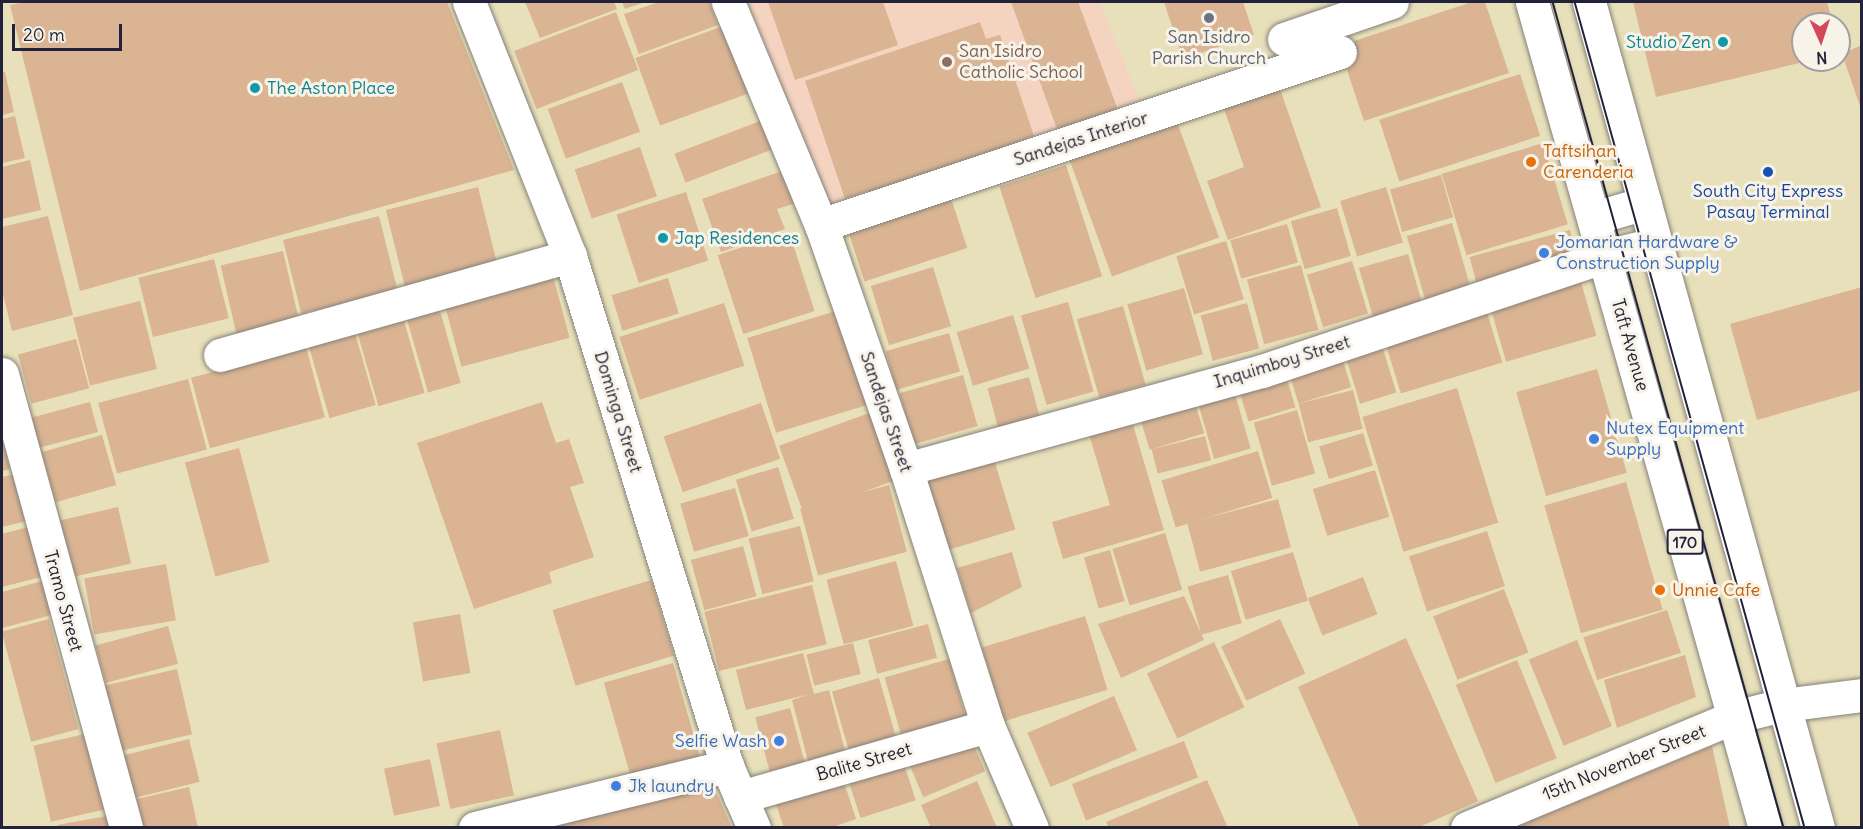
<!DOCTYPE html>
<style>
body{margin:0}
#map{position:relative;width:1863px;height:829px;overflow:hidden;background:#e8e0ba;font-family:Delius,sans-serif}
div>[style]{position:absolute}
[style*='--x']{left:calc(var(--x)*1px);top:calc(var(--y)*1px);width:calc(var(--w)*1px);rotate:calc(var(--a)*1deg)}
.built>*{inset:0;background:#f4d3c1}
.building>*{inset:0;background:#dab493;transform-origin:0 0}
.roads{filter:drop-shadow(0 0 2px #85817a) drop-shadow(0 0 2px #85817a)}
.minor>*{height:33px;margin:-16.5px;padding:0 16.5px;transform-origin:16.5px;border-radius:16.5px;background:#fff}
.major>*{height:33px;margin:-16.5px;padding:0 16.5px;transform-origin:16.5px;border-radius:16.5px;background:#fff}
.tram>*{height:1.5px;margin:-0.75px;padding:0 0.75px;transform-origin:0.75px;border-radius:0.75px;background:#22223b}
.dots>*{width:16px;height:16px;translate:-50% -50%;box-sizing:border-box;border:3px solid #f7f3e8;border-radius:50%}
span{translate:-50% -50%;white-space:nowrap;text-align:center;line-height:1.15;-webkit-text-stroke:6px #f7f3e8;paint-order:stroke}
.shield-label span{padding:2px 4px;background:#f7f3e8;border:2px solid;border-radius:4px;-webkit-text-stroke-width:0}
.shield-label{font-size:16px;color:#22223b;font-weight:700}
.worship-label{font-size:18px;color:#5b616d}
.culture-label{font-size:18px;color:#0d838f}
.right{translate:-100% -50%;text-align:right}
.left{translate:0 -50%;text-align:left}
.education-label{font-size:18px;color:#785e54}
.street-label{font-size:18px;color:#22223b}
.food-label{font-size:18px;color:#c56008}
.transit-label{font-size:18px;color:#164399}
.shop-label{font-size:18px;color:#366cbe}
.frame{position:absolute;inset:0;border:3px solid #22223b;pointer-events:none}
.north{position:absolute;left:1791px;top:12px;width:60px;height:60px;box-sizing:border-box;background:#f7f3e8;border:2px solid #a29fa3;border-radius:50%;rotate:177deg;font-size:16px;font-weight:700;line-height:24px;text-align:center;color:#22223b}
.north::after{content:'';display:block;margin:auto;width:21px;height:27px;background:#d1495b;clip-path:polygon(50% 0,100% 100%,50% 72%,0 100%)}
.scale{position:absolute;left:12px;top:24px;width:110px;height:27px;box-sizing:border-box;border:3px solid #22223b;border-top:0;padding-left:8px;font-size:18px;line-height:21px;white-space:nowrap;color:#22223b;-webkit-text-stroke:4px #f7f3e8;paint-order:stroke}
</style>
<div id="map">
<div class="built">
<div style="clip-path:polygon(749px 2px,1100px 2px,1148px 123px,831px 226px)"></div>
</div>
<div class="building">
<div style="clip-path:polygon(26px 2px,447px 2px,514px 170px,80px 291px,10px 5px)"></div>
<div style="clip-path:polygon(525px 2px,614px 2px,617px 9px,540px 38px)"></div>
<div style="clip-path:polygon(622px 2px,645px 2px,625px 9px)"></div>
<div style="clip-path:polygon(659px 2px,709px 2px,718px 25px,639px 54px,624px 14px)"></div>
<div style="clip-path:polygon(768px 2px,883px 2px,898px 45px,795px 80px)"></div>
<div style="clip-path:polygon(1011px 2px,1078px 2px,1122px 121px,1062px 143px)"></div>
<div style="clip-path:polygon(1164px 2px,1243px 2px,1254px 35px,1183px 59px)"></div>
<div style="clip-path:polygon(1472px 2px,1485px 2px,1509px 73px,1364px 121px,1339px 46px)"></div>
<div style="clip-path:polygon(1633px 2px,1827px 2px,1833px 24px,1803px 24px,1803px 60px,1808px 61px,1656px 97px)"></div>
<div style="left:616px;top:12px;width:62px;height:109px;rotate:69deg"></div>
<div style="left:734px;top:22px;width:72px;height:105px;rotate:70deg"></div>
<div style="clip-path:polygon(980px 22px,986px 39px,1000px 35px,1034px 136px,1020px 141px,1025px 153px,872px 204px,868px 191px,845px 199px,805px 81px)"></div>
<div style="clip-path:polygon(1862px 45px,1862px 109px,1861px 109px,1842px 54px)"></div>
<div style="clip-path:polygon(2px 72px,5px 72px,14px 112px,2px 115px)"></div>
<div style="left:1520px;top:74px;width:65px;height:148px;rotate:72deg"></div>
<div style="left:622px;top:82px;width:53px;height:79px;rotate:70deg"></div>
<div style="clip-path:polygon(1279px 86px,1321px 207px,1228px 240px,1207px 181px,1244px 167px,1223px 106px)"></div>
<div style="clip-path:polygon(15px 116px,25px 158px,2px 163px,2px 119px)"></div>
<div style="left:765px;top:119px;width:31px;height:97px;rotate:69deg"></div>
<div style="left:1176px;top:119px;width:126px;height:114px;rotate:70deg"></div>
<div style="left:1543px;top:143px;width:85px;height:106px;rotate:73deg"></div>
<div style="left:640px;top:147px;width:52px;height:69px;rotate:71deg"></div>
<div style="clip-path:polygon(30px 160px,41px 210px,2px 219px,2px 167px)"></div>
<div style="left:1066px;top:165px;width:117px;height:70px;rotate:72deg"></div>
<div style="clip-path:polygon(785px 170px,796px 203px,777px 209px,785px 229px,721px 252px,702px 199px)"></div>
<div style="left:1441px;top:175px;width:44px;height:53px;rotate:74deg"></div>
<div style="left:478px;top:187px;width:81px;height:95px;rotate:76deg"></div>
<div style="left:1386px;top:187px;width:58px;height:48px;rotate:73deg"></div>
<div style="left:686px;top:192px;width:72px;height:73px;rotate:72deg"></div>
<div style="left:949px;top:192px;width:59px;height:108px;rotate:72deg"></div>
<div style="left:1337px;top:208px;width:50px;height:48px;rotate:74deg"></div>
<div style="clip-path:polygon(48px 216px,73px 315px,12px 331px,2px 290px,2px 227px)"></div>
<div style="left:379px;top:216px;width:76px;height:99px;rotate:76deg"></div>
<div style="left:1452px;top:223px;width:73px;height:47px;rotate:74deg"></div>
<div style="left:1287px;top:224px;width:40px;height:59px;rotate:74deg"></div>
<div style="left:1570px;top:230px;width:30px;height:104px;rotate:75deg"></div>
<div style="left:789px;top:232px;width:83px;height:75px;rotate:72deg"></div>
<div style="left:1226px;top:241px;width:61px;height:52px;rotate:73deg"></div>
<div style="left:283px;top:251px;width:70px;height:64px;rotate:77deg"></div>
<div style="left:1408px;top:254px;width:53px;height:51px;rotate:74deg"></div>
<div style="left:214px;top:259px;width:61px;height:78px;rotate:76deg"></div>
<div style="left:1352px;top:261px;width:55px;height:47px;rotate:73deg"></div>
<div style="left:1301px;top:265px;width:67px;height:56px;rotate:75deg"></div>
<div style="left:933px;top:267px;width:62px;height:65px;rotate:73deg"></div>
<div style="left:553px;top:276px;width:64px;height:112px;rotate:75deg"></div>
<div style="left:668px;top:278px;width:37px;height:59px;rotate:73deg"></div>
<div style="left:1581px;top:282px;width:56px;height:94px;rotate:74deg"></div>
<div style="clip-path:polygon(1862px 287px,1862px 390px,1757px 420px,1730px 324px)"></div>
<div style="left:1184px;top:288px;width:69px;height:59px;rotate:74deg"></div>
<div style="left:140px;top:301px;width:70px;height:69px;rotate:76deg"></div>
<div style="left:1068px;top:302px;width:93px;height:49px;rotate:74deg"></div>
<div style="left:724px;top:303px;width:66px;height:110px;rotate:72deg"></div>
<div style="left:1247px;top:303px;width:47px;height:48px;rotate:75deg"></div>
<div style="left:1123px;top:306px;width:82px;height:48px;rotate:74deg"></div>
<div style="left:1485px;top:306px;width:59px;height:106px;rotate:73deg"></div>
<div style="left:839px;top:310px;width:99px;height:96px;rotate:73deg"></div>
<div style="left:440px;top:311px;width:75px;height:34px;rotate:74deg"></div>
<div style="left:1013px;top:315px;width:56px;height:59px;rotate:73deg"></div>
<div style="left:404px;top:321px;width:75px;height:48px;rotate:74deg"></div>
<div style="left:355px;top:333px;width:75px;height:48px;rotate:74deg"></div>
<div style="left:949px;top:333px;width:40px;height:66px;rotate:74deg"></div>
<div style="left:76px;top:339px;width:51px;height:60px;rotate:75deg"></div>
<div style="left:1380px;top:339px;width:56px;height:38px;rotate:73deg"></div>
<div style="left:306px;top:347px;width:73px;height:119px;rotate:75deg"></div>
<div style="left:1340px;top:351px;width:38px;height:55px;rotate:73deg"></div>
<div style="left:1597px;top:369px;width:108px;height:84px;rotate:74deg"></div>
<div style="left:1284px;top:370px;width:39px;height:49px;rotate:73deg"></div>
<div style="left:963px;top:375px;width:53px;height:66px;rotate:74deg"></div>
<div style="left:1029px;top:377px;width:42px;height:43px;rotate:75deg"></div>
<div style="left:188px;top:379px;width:73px;height:93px;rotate:75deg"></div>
<div style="left:1233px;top:387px;width:64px;height:38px;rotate:74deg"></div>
<div style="left:1457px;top:388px;width:141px;height:99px;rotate:73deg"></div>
<div style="left:1353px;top:390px;width:40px;height:56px;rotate:76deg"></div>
<div style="left:1192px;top:393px;width:42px;height:57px;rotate:73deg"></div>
<div style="left:90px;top:402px;width:31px;height:60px;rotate:75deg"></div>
<div style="clip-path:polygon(542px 402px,556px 443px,569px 439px,584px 483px,570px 487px,594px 557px,549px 572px,552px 583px,474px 609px,417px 443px)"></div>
<div style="left:761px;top:403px;width:59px;height:103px;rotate:71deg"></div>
<div style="left:1297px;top:410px;width:66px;height:45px;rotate:74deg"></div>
<div style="clip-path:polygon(1129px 411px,1164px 530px,1063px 559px,1052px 522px,1110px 505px,1086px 424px)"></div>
<div style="left:872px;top:412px;width:72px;height:99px;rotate:70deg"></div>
<div style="left:1363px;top:433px;width:34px;height:46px;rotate:73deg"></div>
<div style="left:102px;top:435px;width:52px;height:63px;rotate:74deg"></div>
<div style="left:1205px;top:436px;width:25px;height:55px;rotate:76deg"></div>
<div style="clip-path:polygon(2px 438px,10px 469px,2px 471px)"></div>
<div style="left:239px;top:448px;width:118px;height:56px;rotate:75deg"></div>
<div style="left:1258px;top:451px;width:49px;height:101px;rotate:73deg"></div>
<div style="left:992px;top:453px;width:80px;height:70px;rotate:73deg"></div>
<div style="left:778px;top:467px;width:54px;height:44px;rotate:73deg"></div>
<div style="left:1375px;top:470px;width:49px;height:65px;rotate:73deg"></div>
<div style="clip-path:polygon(16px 474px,27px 521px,2px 527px,2px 477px)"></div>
<div style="left:1626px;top:482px;width:133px;height:85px;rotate:74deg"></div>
<div style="left:889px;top:485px;width:69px;height:92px;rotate:75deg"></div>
<div style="left:735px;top:488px;width:50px;height:57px;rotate:74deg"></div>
<div style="left:1278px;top:499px;width:50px;height:94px;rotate:75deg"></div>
<div style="left:118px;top:507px;width:58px;height:63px;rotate:77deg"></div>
<div style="left:800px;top:526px;width:57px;height:53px;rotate:76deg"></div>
<div style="clip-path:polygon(28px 527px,41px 577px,2px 587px,2px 534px)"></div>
<div style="left:1487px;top:531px;width:58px;height:82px;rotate:72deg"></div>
<div style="left:1165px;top:533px;width:59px;height:55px;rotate:73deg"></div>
<div style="left:743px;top:546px;width:52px;height:54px;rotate:75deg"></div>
<div style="left:1110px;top:550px;width:53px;height:27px;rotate:74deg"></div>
<div style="clip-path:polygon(1012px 552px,1022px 587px,971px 613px,957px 568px)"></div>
<div style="left:1293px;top:552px;width:51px;height:65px;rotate:73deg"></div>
<div style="left:896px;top:561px;width:67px;height:72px;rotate:75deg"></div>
<div style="left:166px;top:564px;width:57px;height:83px;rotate:80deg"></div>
<div style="left:1228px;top:575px;width:50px;height:42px;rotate:74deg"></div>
<div style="left:1363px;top:577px;width:40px;height:59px;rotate:69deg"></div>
<div style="clip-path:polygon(46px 580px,55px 614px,2px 628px,2px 592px)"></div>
<div style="left:651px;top:580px;width:79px;height:103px;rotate:73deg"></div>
<div style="left:812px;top:585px;width:61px;height:111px;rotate:76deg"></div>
<div style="left:1504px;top:589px;width:68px;height:76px;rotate:69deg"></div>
<div style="clip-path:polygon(1184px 596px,1204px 640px,1121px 678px,1098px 624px)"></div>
<div style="left:1667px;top:610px;width:45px;height:88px;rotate:72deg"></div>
<div style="left:460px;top:614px;width:60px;height:48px;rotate:80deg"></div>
<div style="left:1085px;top:616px;width:77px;height:108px;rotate:73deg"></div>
<div style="left:49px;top:619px;width:114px;height:49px;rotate:75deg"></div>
<div style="left:1280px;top:619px;width:60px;height:65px;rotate:65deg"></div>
<div style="left:928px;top:624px;width:35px;height:62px;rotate:75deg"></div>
<div style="left:168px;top:626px;width:39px;height:75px;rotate:75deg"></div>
<div style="clip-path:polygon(1406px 638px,1478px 801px,1417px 828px,1360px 828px,1298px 687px)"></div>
<div style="left:1577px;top:640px;width:93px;height:52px;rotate:68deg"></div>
<div style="left:1214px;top:642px;width:72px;height:74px;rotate:65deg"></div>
<div style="left:853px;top:643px;width:32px;height:48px;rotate:76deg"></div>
<div style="clip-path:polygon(803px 653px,814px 694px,829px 690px,845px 751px,808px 761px,792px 700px,810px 694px,746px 710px,736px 670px)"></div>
<div style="clip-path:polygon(1685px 655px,1696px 697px,1617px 728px,1604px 680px)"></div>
<div style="left:949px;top:659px;width:63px;height:67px;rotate:74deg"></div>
<div style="left:1517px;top:660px;width:106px;height:66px;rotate:68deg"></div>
<div style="left:673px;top:663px;width:97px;height:72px;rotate:74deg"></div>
<div style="left:177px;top:669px;width:67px;height:75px;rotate:77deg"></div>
<div style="left:879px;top:678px;width:62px;height:49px;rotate:74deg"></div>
<div style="left:1114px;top:696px;width:59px;height:94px;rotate:67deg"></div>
<div style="left:790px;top:708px;width:56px;height:36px;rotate:75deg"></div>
<div style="left:500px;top:730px;width:67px;height:65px;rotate:78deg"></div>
<div style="left:89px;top:733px;width:78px;height:57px;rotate:77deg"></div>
<div style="left:971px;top:738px;width:36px;height:67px;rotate:67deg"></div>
<div style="left:189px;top:739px;width:44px;height:67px;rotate:76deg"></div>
<div style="left:1184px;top:741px;width:39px;height:120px;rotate:69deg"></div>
<div style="clip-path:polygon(1712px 746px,1730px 828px,1515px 828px,1515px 827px)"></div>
<div style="left:430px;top:759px;width:48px;height:47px;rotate:78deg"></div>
<div style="left:904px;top:764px;width:38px;height:58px;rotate:72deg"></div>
<div style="clip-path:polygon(842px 776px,856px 819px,830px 828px,784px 828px,774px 798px)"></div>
<div style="clip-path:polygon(1207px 780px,1228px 828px,1109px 828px,1106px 822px)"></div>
<div style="clip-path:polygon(977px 781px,997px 828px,931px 828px,921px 805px)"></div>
<div style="clip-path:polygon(701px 786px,711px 787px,718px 796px,732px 828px,539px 828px)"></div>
<div style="clip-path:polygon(189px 787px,198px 828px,143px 828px,137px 799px)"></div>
<div style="clip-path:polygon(107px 816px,109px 828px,58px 828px,57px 825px)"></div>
</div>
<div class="roads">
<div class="minor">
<div style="--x:469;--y:2;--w:273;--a:68.3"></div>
<div style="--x:570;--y:256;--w:534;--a:72.89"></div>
<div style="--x:727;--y:766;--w:68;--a:66.5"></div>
<div style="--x:728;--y:2;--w:242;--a:67.4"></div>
<div style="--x:821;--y:225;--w:258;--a:70.8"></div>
<div style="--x:906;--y:469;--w:270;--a:72.3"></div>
<div style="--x:988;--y:726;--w:111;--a:66.7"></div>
<div style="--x:1284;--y:39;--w:114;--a:-18.9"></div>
<div style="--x:1594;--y:218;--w:53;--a:-16.4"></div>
<div style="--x:821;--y:225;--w:547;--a:-18.43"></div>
<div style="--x:220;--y:355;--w:364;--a:-15.8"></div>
<div style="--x:2;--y:374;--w:471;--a:74.7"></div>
<div style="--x:906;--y:469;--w:369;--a:-15.4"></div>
<div style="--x:1262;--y:371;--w:362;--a:-18.5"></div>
<div style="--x:1605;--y:256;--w:51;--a:-13.5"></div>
<div style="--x:740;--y:797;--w:258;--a:-16"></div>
<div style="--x:475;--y:828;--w:260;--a:-13.8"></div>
<div style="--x:1467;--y:828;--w:289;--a:-22.6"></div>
<div style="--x:1734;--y:717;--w:50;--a:-13.8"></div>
<div style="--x:1783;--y:705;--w:80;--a:-7.2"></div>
</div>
<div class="major">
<div style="--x:1532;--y:2;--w:858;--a:74.25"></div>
<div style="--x:1589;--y:2;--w:857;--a:74.5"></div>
</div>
</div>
<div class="tram">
<div style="--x:1553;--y:2;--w:858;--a:74.38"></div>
<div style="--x:1575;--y:2;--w:857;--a:74.44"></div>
</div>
<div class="dots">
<div style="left:1209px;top:18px;background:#6b7280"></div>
<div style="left:1723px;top:42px;background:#0f9aa8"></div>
<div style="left:947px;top:62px;background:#8d6e63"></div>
<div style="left:255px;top:88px;background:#0f9aa8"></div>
<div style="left:1531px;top:162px;background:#e8710a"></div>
<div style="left:1768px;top:172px;background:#1a4fb4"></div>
<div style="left:663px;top:238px;background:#0f9aa8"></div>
<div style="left:1544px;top:253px;background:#3f7fe0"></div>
<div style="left:1594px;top:439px;background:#3f7fe0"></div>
<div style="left:1660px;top:590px;background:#e8710a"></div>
<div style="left:779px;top:741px;background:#3f7fe0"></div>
<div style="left:616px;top:786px;background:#3f7fe0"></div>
</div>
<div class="shield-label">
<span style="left:1685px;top:542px">170</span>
</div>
<div class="worship-label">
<span style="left:1209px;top:48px">San Isidro<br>Parish Church</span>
</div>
<div class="culture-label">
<span class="right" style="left:1711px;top:42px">Studio Zen</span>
<span class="left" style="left:267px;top:88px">The Aston Place</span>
<span class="left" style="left:675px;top:238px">Jap Residences</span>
</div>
<div class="education-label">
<span class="left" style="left:959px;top:62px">San Isidro<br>Catholic School</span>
</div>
<div class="street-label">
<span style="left:1081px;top:139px;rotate:-18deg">Sandejas Interior</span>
<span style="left:1630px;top:345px;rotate:74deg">Taft Avenue</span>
<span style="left:1282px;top:362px;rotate:-17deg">Inquimboy Street</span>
<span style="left:618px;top:412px;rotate:73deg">Dominga Street</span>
<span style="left:886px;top:412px;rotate:71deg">Sandejas Street</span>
<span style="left:63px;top:601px;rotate:75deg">Tramo Street</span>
<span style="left:864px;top:762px;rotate:-16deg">Balite Street</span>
<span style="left:1624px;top:763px;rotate:-22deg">15th November Street</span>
</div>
<div class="food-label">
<span class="left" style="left:1543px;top:162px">Taftsihan<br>Carenderia</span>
<span class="left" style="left:1672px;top:590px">Unnie Cafe</span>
</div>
<div class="transit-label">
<span style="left:1768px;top:202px">South City Express<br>Pasay Terminal</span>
</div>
<div class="shop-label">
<span class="left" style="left:1556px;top:253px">Jomarian Hardware &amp;<br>Construction Supply</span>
<span class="left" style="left:1606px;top:439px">Nutex Equipment<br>Supply</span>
<span class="right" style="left:767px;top:741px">Selfie Wash</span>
<span class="left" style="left:628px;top:786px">Jk laundry</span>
</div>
<div class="frame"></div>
<div class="north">N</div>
<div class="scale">20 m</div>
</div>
